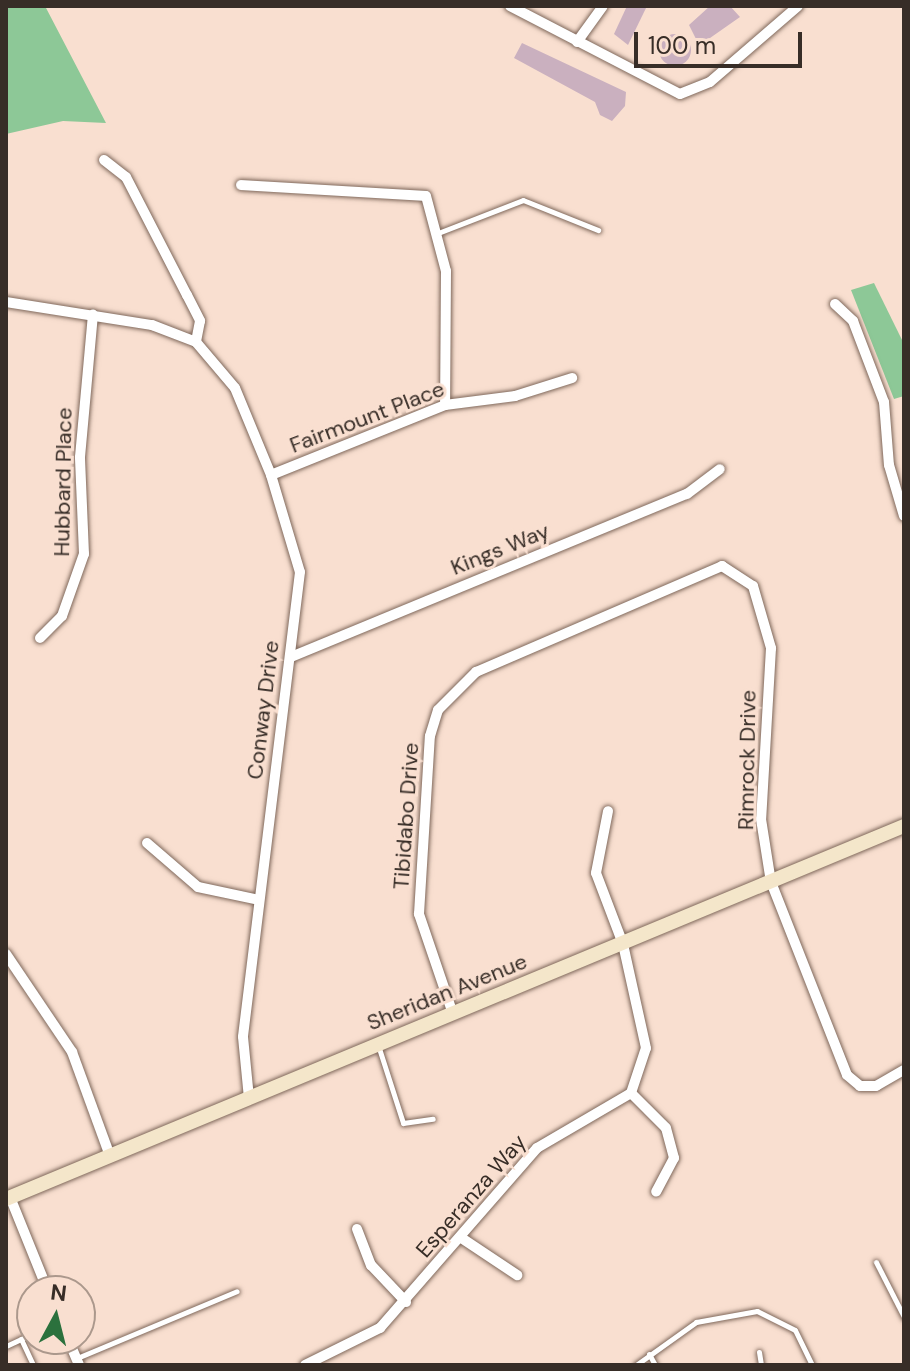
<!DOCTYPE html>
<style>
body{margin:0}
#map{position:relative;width:910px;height:1371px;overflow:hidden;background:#f9dfd0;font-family:"DM Sans",sans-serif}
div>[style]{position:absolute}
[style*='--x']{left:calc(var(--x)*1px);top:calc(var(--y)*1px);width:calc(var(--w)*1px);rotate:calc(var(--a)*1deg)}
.green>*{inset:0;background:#8dc897}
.building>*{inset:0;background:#cab0bf}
.round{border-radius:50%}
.roads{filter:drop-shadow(0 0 2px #7f685b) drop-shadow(0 0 2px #7f685b)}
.lane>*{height:5px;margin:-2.5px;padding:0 2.5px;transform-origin:2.5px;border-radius:2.5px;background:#fff}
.street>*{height:10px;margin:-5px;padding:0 5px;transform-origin:5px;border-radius:5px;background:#fff}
.secondary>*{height:14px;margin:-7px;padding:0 7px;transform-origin:7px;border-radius:7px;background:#f4e6ca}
span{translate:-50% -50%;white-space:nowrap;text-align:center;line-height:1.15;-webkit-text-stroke:6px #f9dfd0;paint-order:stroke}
.street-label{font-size:22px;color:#372d27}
.frame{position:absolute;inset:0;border:8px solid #372d27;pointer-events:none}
.north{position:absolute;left:16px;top:1275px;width:80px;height:80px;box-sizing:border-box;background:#f9dfd0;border:2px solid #ab988c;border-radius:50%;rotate:7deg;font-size:22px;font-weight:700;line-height:32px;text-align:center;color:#372d27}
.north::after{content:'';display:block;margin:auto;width:28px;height:36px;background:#2b713d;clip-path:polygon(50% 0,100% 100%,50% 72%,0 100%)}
.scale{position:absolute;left:634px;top:32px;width:168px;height:36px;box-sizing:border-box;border:4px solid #372d27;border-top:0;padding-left:10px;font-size:24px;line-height:28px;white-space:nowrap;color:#372d27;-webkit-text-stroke:6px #f9dfd0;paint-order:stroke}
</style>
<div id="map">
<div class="green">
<div style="clip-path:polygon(6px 6px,45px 6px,106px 123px,63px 121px,6px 134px)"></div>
<div style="clip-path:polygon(874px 283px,904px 344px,904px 396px,894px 399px,851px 290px)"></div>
</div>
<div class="building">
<div style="clip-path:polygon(627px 6px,647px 6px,628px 45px,614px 34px)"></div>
<div style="clip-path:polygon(710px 6px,730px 6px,740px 17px,710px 38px,714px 43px,703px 53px,689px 25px)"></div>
<div class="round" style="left:659px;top:34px;width:32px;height:32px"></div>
<div style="clip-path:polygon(522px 43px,626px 92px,625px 106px,612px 121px,600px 115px,595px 102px,514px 58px)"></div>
</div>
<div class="roads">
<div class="lane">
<div style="--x:438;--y:233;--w:91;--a:-21.2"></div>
<div style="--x:523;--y:200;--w:81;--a:21.8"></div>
<div style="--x:378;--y:1045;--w:82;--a:72.2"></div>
<div style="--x:403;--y:1123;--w:30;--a:-8"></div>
<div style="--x:876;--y:1262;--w:62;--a:63"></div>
<div style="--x:21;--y:1339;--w:29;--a:65"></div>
<div style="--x:6;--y:1346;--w:29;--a:-25"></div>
<div style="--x:759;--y:1352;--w:13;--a:81"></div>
<div style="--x:649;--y:1354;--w:13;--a:61"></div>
<div style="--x:77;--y:1358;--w:173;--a:-22.7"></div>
<div style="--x:636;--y:1365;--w:74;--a:-35.6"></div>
<div style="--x:696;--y:1322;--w:62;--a:-10.2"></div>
<div style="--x:757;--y:1311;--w:42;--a:26.6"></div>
<div style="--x:795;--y:1330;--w:39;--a:64"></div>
</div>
<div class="street">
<div style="--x:510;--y:6;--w:191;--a:27.4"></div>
<div style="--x:680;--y:94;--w:32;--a:-22"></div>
<div style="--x:710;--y:82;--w:116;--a:-40.8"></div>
<div style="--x:577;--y:42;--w:44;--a:-54.2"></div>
<div style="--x:104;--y:160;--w:28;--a:38"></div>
<div style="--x:126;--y:177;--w:133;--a:62.7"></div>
<div style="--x:187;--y:295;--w:29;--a:63"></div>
<div style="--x:200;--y:321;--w:21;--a:101"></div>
<div style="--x:241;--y:185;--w:185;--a:3.4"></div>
<div style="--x:426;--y:196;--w:78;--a:75.1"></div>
<div style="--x:446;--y:271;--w:134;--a:90.4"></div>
<div style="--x:6;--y:302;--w:148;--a:9"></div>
<div style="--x:152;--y:325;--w:47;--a:21.1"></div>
<div style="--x:196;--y:342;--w:60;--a:49.7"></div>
<div style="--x:235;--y:388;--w:94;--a:67.5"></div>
<div style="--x:271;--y:475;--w:101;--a:73.4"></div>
<div style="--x:300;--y:572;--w:468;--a:97"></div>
<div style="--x:243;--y:1037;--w:61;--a:84.4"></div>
<div style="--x:835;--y:304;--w:25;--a:43"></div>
<div style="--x:853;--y:321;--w:87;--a:69.1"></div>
<div style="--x:884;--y:402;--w:63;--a:85.5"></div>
<div style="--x:889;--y:465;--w:53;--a:73.6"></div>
<div style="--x:271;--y:475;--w:188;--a:-21.9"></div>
<div style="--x:445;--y:405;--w:71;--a:-7.3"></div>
<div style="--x:515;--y:396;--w:60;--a:-17.5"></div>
<div style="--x:40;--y:638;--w:31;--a:-45"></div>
<div style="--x:62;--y:616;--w:66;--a:-70.5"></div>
<div style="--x:84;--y:554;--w:97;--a:-92.4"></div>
<div style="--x:80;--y:457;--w:143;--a:-84.8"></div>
<div style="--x:291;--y:657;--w:428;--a:-22.4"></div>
<div style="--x:687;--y:494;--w:41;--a:-37.1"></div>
<div style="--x:147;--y:843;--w:67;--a:40.8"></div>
<div style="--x:198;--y:887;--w:62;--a:12"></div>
<div style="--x:6;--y:954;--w:118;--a:56"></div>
<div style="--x:72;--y:1052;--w:111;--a:69.9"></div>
<div style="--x:453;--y:1014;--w:106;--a:-108.8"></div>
<div style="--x:419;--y:914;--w:178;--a:-86.5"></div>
<div style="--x:430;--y:736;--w:27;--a:-73"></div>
<div style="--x:438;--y:710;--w:54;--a:-45"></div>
<div style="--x:476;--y:672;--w:268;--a:-23.3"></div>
<div style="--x:722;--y:566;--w:37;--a:33"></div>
<div style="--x:753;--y:586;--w:65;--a:73.8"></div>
<div style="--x:771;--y:648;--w:171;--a:93.3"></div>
<div style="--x:761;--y:819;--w:64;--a:81"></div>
<div style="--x:771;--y:882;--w:207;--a:68.5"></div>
<div style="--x:847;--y:1075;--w:17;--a:40"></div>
<div style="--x:860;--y:1086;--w:16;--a:0"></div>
<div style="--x:876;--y:1086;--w:32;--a:-30"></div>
<div style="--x:631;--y:1093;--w:49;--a:45"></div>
<div style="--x:666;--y:1128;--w:31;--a:75"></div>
<div style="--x:674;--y:1158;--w:38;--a:118"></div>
<div style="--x:10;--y:1197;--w:101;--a:68"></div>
<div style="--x:357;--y:1229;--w:39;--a:69"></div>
<div style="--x:371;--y:1265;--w:51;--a:46.6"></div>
<div style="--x:460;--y:1237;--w:69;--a:33.7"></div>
<div style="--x:68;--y:1339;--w:28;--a:67"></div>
<div style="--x:305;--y:1365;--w:84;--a:-26.3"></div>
<div style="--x:380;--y:1328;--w:239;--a:-48.9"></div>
<div style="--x:537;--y:1148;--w:109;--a:-30.3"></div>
<div style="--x:631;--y:1093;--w:47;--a:-71.6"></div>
<div style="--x:646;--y:1048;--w:107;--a:-102.5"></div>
<div style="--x:623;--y:944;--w:76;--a:-110.8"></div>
<div style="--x:596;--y:873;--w:63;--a:-79"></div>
</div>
<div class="secondary">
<div style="--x:6;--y:1199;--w:972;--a:-22.56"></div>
</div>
</div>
<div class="street-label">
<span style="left:367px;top:417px;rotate:-21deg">Fairmount Place</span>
<span style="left:63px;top:482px;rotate:-89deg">Hubbard Place</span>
<span style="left:500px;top:549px;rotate:-22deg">Kings Way</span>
<span style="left:263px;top:710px;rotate:-83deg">Conway Drive</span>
<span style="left:747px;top:760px;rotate:-89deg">Rimrock Drive</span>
<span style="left:406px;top:816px;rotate:-86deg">Tibidabo Drive</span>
<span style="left:447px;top:992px;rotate:-22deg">Sheridan Avenue</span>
<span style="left:471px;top:1196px;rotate:-49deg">Esperanza Way</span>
</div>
<div class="frame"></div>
<div class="north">N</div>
<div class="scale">100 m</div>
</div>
